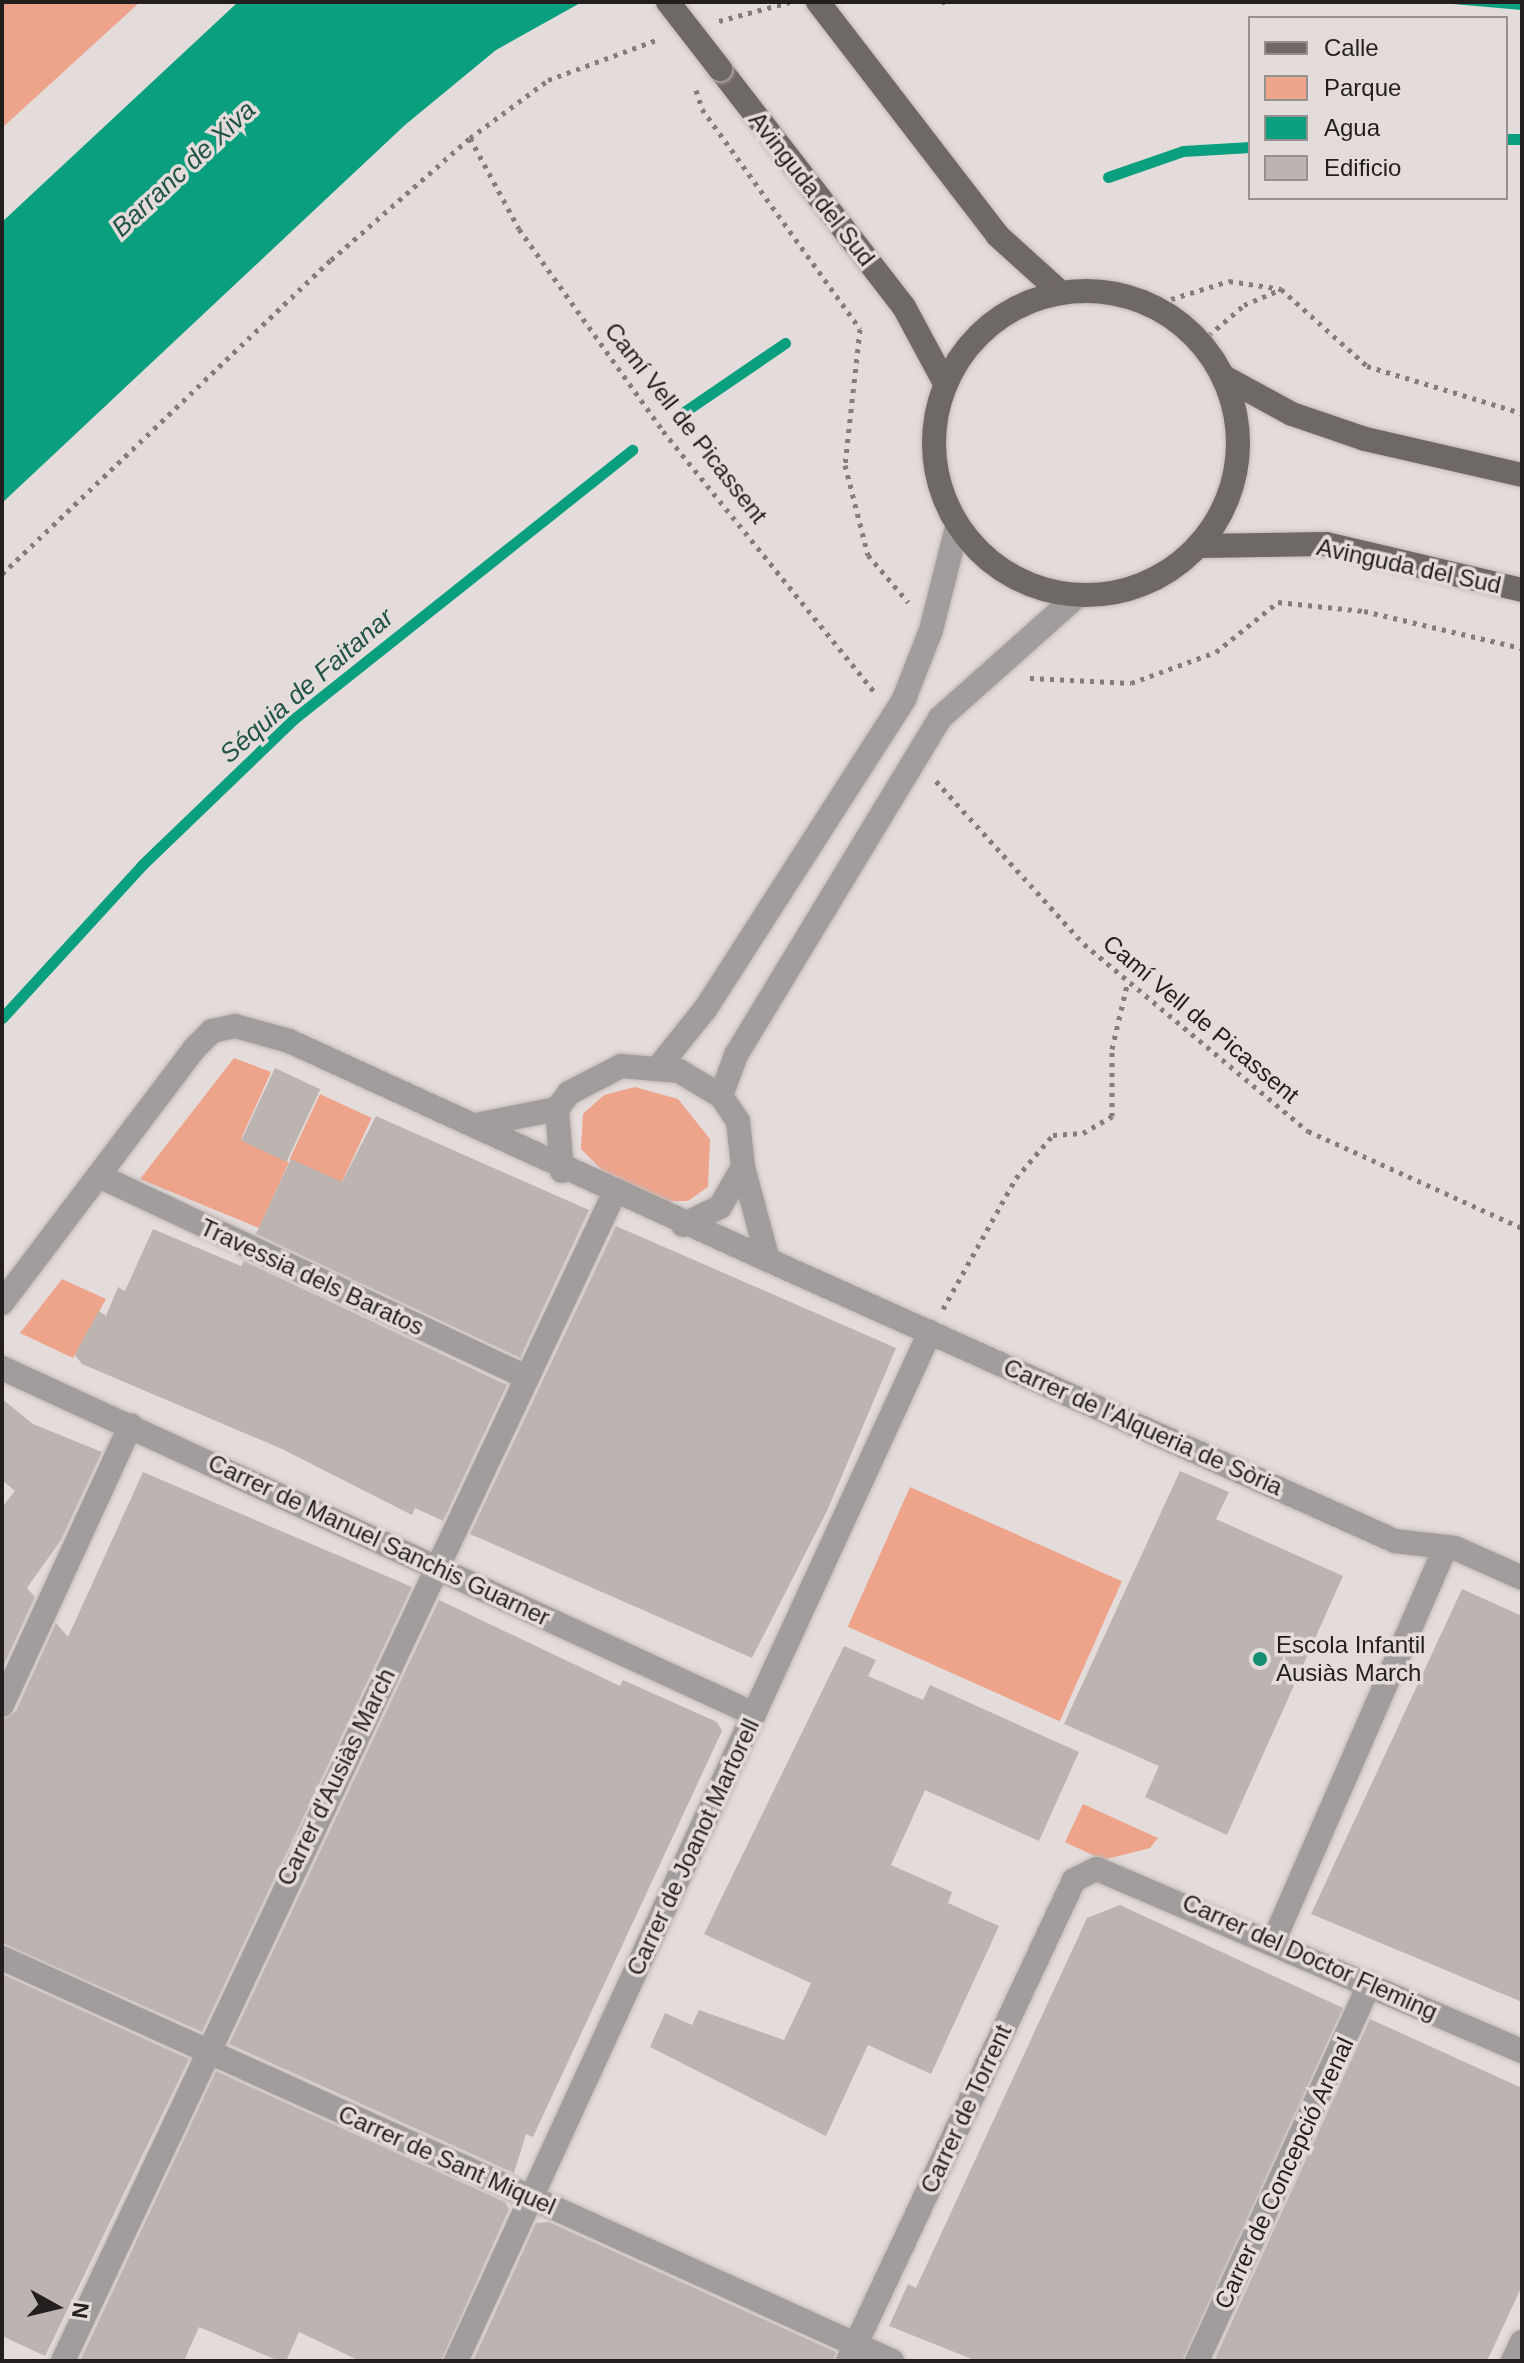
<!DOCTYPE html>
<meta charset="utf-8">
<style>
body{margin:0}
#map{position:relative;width:1524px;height:2363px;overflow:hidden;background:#e4dcda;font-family:Arial,sans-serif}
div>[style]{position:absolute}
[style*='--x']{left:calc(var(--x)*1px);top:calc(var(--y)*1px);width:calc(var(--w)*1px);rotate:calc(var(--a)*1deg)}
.green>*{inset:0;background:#eea38b;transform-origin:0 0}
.water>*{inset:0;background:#0aa07f}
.stream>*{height:11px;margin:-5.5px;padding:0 5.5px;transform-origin:5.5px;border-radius:5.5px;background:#0aa07f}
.building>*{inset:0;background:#bcb4b1;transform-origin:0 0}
.path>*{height:5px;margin-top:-2.5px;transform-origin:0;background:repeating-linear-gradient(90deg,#837e7c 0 4px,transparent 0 10px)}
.roads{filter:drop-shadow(0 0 2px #c1bab8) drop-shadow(0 0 2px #c1bab8)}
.minor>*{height:24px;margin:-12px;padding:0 12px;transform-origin:12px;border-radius:12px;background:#a19d9c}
.major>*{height:24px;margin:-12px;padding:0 12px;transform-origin:12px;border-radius:12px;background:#6e6866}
.major>.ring{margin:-12px;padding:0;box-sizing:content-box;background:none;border:24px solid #6e6866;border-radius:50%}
.bridges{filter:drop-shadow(0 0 2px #c1bab8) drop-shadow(0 0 2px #c1bab8)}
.major-bridge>*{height:24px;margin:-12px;padding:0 12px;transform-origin:12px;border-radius:12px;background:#6e6866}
.dots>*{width:22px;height:22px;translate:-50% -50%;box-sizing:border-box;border:4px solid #e4dcda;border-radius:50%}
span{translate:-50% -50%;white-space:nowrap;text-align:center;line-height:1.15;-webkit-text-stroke:7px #e4dcda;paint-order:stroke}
.street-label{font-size:24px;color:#221f1e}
.poi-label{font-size:24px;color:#221f1e}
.left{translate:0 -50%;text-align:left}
.water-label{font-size:26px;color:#215445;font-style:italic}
.frame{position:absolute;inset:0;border:4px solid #221f1e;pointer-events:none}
.legend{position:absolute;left:1248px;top:16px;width:260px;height:184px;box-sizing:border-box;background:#e4dcda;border:2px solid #96908f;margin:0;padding:10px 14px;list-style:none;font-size:24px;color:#221f1e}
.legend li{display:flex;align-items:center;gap:16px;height:40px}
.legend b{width:40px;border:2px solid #96908f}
.north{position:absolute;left:16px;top:2267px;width:80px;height:80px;-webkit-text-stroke:6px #e4dcda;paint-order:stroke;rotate:98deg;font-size:22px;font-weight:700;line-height:32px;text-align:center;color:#221f1e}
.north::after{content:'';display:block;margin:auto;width:28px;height:36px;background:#221f1e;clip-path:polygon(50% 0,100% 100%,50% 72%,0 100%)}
</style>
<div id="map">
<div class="green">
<div style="clip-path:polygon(2px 2px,140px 2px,2px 128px)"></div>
<div style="clip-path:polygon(234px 1058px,271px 1072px,241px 1139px,289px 1162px,259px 1228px,140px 1179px)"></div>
<div style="clip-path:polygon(635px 1087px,678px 1099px,710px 1139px,708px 1187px,688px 1201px,664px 1201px,609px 1177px,581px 1149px,583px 1114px,604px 1095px)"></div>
<div style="left:320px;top:1094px;width:57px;height:72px;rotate:25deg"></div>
<div style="clip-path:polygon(62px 1279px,106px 1299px,73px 1358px,20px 1333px)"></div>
<div style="left:910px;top:1487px;width:232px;height:153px;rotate:24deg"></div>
<div style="clip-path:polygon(1083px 1804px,1158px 1838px,1150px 1848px,1103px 1860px,1065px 1842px)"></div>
</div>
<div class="water">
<div style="clip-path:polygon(238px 2px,582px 2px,496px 50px,405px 125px,2px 503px,2px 222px)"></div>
<div style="clip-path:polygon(1430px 2px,1522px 2px,1522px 10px)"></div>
</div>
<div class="stream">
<div style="--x:1506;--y:139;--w:16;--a:0"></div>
<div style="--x:1108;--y:177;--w:79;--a:-19.1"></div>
<div style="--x:1183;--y:151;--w:67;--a:-3.4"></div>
<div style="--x:681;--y:414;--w:126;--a:-34.3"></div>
<div style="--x:2;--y:1018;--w:207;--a:-47.5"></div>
<div style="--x:142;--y:865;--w:212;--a:-43.9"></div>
<div style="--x:295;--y:718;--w:431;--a:-38.5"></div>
</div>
<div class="building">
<div style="left:275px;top:1068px;width:50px;height:80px;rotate:25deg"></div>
<div style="clip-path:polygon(376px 1116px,589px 1210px,520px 1358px,256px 1234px,291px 1159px,342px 1182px)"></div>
<div style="clip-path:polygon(616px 1226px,896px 1348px,827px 1511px,752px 1658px,470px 1534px)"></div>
<div style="clip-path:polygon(153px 1229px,241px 1266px,244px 1261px,507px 1385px,443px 1521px,415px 1508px,412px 1515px,282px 1449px,82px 1364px,75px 1355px,82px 1341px,99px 1311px,106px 1316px,118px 1287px,125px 1291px)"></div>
<div style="clip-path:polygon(2px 1399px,33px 1424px,102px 1452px,61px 1540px,27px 1588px,35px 1597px,2px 1669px,2px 1507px,15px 1491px,2px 1480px)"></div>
<div style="clip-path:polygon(1180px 1471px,1229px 1492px,1216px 1519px,1343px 1576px,1227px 1835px,1145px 1797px,1159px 1766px,1064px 1724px)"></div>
<div style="clip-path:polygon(143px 1472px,412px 1587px,202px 2032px,2px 1943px,2px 1720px,16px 1711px,56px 1623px,68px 1637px)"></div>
<div style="clip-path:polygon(1462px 1589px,1522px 1616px,1522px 2002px,1311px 1914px)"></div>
<div style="clip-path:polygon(439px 1600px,620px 1686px,623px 1680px,717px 1722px,722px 1731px,533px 2137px,526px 2134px,514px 2173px,229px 2044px)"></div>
<div style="clip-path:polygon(844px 1646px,876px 1660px,868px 1676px,923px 1700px,930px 1685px,1079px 1752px,1039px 1841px,925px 1790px,891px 1865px,952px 1892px,948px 1903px,999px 1926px,931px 2074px,868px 2045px,826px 2136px,650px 2047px,665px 2013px,692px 2025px,699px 2010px,784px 2040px,811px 1983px,704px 1934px)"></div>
<div style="clip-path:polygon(1120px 1905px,1343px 2008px,1182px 2361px,977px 2361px,889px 2326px,908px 2284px,916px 2288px,1087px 1918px)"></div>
<div style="clip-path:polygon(2px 1974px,189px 2059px,45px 2356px,2px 2336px)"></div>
<div style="clip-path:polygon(1370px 2019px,1522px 2088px,1522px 2286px,1487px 2361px,1214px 2361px)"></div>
<div style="clip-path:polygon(216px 2071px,505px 2202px,509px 2209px,441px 2361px,360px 2361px,299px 2332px,286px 2361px,279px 2361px,199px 2327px,184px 2361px,80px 2361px)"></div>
<div style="clip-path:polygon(549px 2222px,836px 2352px,833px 2361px,473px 2361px,536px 2223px)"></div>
</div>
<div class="path">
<div style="--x:942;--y:2;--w:3;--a:0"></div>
<div style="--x:719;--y:21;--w:73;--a:-15"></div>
<div style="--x:696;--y:90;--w:20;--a:72"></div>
<div style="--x:702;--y:109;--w:271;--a:54.3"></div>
<div style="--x:860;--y:329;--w:137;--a:96.3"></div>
<div style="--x:845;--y:465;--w:93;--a:75.7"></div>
<div style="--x:868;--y:555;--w:62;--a:49.6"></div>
<div style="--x:470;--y:138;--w:103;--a:61.7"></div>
<div style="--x:519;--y:229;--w:248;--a:54.5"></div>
<div style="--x:663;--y:431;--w:336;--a:51"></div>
<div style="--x:1152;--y:305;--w:81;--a:-17.3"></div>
<div style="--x:1229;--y:281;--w:53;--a:8.7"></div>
<div style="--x:1281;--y:289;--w:115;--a:41.8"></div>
<div style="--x:1367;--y:366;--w:162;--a:16.9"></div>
<div style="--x:1201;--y:342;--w:57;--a:-40.7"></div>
<div style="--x:1244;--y:305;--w:38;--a:-23"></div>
<div style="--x:2;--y:574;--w:455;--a:-43.7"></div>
<div style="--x:331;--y:260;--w:185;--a:-41.3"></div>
<div style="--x:470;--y:138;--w:97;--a:-36.6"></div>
<div style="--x:548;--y:80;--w:118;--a:-20.3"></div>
<div style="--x:1030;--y:678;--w:101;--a:2.8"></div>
<div style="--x:1131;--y:683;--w:90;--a:-20"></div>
<div style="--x:1216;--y:652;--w:80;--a:-38.9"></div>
<div style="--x:1278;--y:602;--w:86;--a:6"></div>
<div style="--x:1364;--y:611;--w:162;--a:13.2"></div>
<div style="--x:936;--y:781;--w:220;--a:47.8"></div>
<div style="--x:1084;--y:944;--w:292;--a:39.9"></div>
<div style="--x:1308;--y:1131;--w:235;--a:24.4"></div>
<div style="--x:943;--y:1309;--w:150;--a:-60.9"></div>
<div style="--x:1016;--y:1178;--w:57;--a:-49.3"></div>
<div style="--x:1053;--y:1135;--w:30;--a:-4"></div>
<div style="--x:1083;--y:1133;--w:34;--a:-30"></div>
<div style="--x:1112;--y:1116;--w:67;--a:-90"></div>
<div style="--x:1112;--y:1049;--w:70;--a:-76.8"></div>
</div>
<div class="roads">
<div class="minor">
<div style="--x:661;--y:1064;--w:72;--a:-51.2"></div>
<div style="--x:706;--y:1008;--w:367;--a:-57.3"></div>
<div style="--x:904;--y:699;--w:74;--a:-68.6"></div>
<div style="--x:931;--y:630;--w:106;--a:-75.8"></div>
<div style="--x:721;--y:1096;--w:44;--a:-69.9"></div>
<div style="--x:736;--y:1055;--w:394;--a:-58.8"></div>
<div style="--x:940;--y:718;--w:182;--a:-41.7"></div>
<div style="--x:476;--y:1125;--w:83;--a:-11.2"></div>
<div style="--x:743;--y:1167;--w:96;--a:75"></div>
<div style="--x:768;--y:1260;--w:687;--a:24.14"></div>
<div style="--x:1395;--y:1541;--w:60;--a:6.7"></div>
<div style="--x:1455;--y:1548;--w:73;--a:24.1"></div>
<div style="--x:562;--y:1171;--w:62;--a:-94.6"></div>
<div style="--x:557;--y:1109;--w:20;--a:-53"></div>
<div style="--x:569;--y:1093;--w:59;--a:-27.4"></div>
<div style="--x:621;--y:1066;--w:58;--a:4.9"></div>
<div style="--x:679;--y:1071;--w:49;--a:30.8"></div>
<div style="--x:721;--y:1096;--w:30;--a:56"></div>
<div style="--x:738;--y:1121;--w:46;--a:83.8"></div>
<div style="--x:743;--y:1167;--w:46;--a:119.9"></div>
<div style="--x:720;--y:1207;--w:41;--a:154.1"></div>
<div style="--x:99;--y:1176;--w:472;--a:25.2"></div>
<div style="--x:2;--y:1303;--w:318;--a:-52.9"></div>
<div style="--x:194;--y:1049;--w:25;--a:-45"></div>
<div style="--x:212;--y:1031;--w:24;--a:-12"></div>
<div style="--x:235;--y:1026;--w:56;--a:15.5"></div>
<div style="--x:289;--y:1041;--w:527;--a:24.57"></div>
<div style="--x:2;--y:1368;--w:828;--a:24.71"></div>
<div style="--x:2;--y:1705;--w:308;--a:-65.3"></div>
<div style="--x:1274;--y:1940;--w:429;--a:-66.4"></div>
<div style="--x:2;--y:1958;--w:977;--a:24.36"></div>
<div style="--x:63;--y:2361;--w:1288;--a:-64.73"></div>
<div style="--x:456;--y:2361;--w:1133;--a:-65.27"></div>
<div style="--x:848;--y:2361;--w:531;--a:-64.83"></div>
<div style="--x:1074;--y:1880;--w:25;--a:-26"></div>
<div style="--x:1097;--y:1869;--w:462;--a:23.2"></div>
<div style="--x:1197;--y:2361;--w:415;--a:-65.4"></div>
<div style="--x:1513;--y:2361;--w:21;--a:-65"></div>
</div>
<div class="major">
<div style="--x:818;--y:2;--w:295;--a:52.4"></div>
<div style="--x:998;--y:236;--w:84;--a:42.1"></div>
<div style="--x:720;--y:69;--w:301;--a:52.3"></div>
<div style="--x:904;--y:307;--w:86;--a:61.7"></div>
<div class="ring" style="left:934px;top:291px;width:280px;height:280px"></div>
<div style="--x:1224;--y:377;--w:77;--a:28.6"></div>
<div style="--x:1292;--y:414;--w:77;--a:18.9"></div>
<div style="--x:1365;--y:439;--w:161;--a:12.9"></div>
<div style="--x:1199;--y:546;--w:127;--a:-0.9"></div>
<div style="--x:1326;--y:544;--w:201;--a:13.2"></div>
</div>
</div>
<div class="bridges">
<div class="major-bridge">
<div style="--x:668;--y:2;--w:85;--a:52.2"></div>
</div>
</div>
<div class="dots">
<div style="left:1260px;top:1659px;background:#158d70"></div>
</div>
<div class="street-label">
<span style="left:812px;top:189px;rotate:52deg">Avinguda del Sud</span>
<span style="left:686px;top:423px;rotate:52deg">Camí Vell de Picassent</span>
<span style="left:1409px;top:566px;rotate:12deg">Avinguda del Sud</span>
<span style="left:1201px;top:1019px;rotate:40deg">Camí Vell de Picassent</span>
<span style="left:312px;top:1277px;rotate:25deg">Travessia dels Baratos</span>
<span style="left:1143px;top:1427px;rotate:24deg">Carrer de l'Alqueria de Sòria</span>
<span style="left:379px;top:1540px;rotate:25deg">Carrer de Manuel Sanchis Guarner</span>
<span style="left:336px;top:1777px;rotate:-64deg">Carrer d'Ausiàs March</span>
<span style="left:693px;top:1847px;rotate:-65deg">Carrer de Joanot Martorell</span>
<span style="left:1310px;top:1957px;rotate:24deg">Carrer del Doctor Fleming</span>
<span style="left:966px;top:2109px;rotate:-65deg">Carrer de Torrent</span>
<span style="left:447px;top:2160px;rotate:24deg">Carrer de Sant Miquel</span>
<span style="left:1284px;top:2173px;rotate:-65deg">Carrer de Concepció Arenal</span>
</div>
<div class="poi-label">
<span class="left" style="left:1276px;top:1659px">Escola Infantil<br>Ausiàs March</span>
</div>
<div class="water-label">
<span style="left:184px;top:169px;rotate:-43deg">Barranc de Xiva</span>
<span style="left:307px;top:686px;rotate:-41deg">Séquia de Faitanar</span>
</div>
<div class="frame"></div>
<ul class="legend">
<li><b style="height:10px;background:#6e6866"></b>Calle</li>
<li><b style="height:22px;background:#eea38b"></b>Parque</li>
<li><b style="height:22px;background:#0aa07f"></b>Agua</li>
<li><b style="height:22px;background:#bcb4b1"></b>Edificio</li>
</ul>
<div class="north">N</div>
</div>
